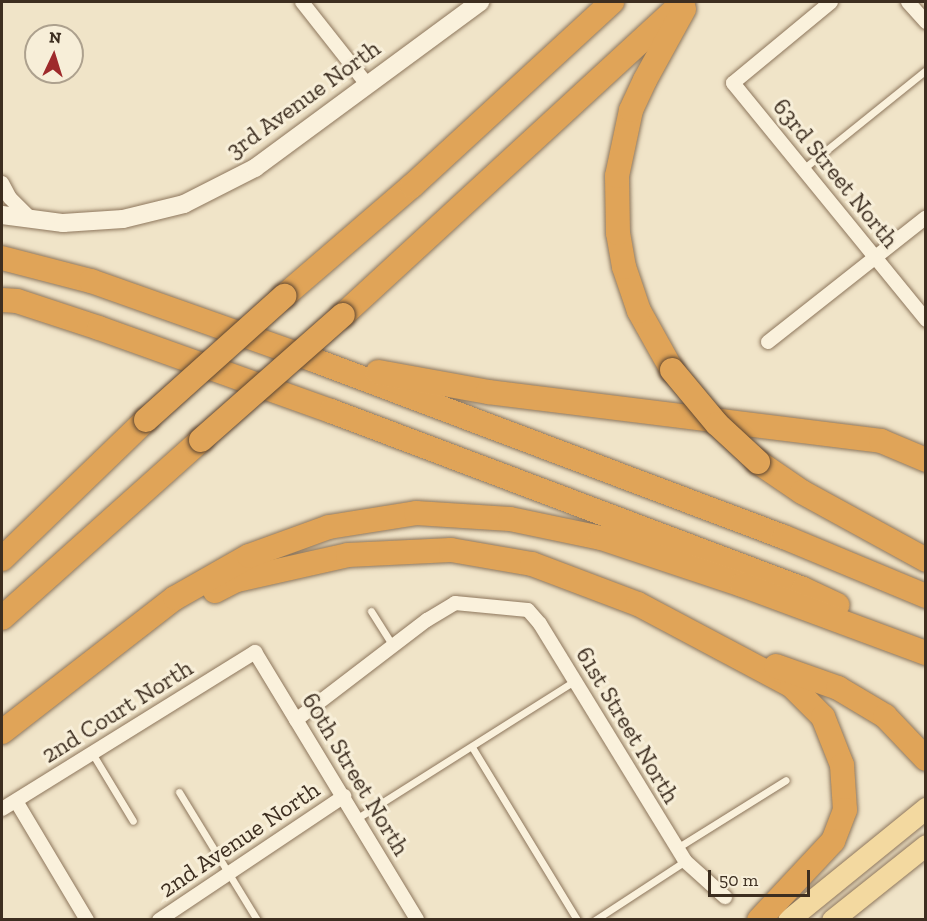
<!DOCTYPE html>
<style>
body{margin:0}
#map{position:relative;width:927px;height:921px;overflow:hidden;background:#f0e4c8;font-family:"Zilla Slab",serif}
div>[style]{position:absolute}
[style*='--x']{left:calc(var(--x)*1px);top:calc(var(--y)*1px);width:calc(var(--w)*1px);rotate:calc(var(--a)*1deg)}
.roads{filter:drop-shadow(0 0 2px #8d765c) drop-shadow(0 0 2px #8d765c)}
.lane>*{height:7px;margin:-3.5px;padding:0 3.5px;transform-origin:3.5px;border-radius:3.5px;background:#faf1dc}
.street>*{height:14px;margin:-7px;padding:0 7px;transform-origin:7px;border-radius:7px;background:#faf1dc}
.secondary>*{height:18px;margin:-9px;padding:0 9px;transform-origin:9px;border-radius:9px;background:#faf1dc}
.primary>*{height:21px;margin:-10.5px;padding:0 10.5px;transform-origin:10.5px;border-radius:10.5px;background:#f3d9a0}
.highway>*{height:24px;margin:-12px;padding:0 12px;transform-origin:12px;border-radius:12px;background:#e0a458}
.bridges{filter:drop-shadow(0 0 2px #5b4430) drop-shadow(0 0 2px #5b4430)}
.highway-bridge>*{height:24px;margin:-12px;padding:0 12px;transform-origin:12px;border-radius:12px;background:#e0a458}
span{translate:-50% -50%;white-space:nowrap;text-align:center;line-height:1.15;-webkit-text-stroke:6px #f7eed8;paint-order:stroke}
.street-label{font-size:24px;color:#3d2e20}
.frame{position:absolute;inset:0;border:3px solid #3d2e20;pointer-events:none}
.north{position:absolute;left:24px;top:24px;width:60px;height:60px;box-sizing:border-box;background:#f7eed8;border:2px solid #ada18e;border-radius:50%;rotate:4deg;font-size:16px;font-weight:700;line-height:24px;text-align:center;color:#3d2e20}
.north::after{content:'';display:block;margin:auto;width:21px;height:27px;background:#9e2a2b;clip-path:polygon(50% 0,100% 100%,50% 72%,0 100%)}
.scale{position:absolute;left:708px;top:870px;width:102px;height:27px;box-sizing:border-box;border:3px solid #3d2e20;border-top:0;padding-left:8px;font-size:18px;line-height:21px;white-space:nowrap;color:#3d2e20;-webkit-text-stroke:4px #f7eed8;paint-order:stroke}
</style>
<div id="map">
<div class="roads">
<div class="lane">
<div style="--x:803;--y:169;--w:158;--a:-38.8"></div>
<div style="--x:371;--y:611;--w:41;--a:57.8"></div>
<div style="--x:472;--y:747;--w:202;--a:58.7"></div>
<div style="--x:92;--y:753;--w:79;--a:58.9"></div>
<div style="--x:179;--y:792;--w:150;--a:58.6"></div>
<div style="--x:356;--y:819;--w:258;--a:-32.3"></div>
<div style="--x:677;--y:848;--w:128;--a:-32"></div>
<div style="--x:595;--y:920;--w:108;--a:-33.2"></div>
</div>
<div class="street">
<div style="--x:302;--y:2;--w:103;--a:51.7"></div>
<div style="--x:831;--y:2;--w:127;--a:140.4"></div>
<div style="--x:733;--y:83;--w:306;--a:50.8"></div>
<div style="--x:908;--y:2;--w:27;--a:48"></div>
<div style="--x:2;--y:183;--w:17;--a:62"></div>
<div style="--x:10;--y:198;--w:28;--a:45"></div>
<div style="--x:768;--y:342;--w:201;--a:-38.3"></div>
<div style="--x:296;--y:720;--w:165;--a:-37.4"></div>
<div style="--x:427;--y:620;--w:33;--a:-31"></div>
<div style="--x:455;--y:603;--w:73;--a:5.5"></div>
<div style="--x:528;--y:610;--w:18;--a:49"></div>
<div style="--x:540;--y:624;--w:278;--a:58.5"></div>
<div style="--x:685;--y:861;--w:54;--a:42"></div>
<div style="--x:16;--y:801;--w:139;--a:59.2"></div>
<div style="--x:2;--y:809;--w:298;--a:-31.8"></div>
<div style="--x:255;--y:652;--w:313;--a:58.8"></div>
<div style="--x:159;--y:920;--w:223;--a:-33.8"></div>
</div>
<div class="secondary">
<div style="--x:2;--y:215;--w:62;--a:7.5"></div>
<div style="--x:63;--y:223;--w:60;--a:-3.8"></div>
<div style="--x:123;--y:219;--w:63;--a:-13.8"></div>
<div style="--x:184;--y:204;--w:80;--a:-26.9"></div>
<div style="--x:255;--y:168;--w:280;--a:-36.4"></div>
</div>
<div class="primary">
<div style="--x:788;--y:920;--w:178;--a:-39.1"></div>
<div style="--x:832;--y:920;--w:120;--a:-38.6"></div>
</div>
<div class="highway">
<div style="--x:2;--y:258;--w:92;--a:14.5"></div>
<div style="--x:91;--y:281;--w:237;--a:19.5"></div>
<div style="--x:314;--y:360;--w:502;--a:20.64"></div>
<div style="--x:784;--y:537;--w:154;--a:22.6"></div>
<div style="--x:284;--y:296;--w:169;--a:-40.7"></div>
<div style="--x:412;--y:186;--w:272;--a:-42.6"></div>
<div style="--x:2;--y:300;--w:15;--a:4"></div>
<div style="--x:17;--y:301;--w:86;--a:18.2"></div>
<div style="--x:99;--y:328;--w:246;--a:19.7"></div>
<div style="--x:331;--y:411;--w:504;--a:20.66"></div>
<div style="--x:803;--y:589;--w:38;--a:25"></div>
<div style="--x:343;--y:315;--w:462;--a:-42.6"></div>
<div style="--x:672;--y:370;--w:68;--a:-119.2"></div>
<div style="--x:639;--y:311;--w:46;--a:-108.8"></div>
<div style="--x:624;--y:267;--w:35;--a:-100"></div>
<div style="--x:618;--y:233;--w:57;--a:-91"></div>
<div style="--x:617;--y:176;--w:67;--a:-78"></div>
<div style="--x:631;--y:110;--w:33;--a:-65"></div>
<div style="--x:645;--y:80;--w:81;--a:-61.2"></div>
<div style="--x:378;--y:372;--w:112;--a:10.3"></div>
<div style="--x:488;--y:392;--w:396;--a:7.1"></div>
<div style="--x:881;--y:441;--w:49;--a:22.9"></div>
<div style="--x:758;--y:462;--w:53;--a:34.3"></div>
<div style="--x:802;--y:492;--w:141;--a:28.7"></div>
<div style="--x:2;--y:559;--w:200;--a:-44"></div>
<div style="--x:215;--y:591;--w:25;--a:-27"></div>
<div style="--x:237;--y:580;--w:114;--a:-12.7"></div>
<div style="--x:348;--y:555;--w:103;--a:-2.8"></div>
<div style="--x:451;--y:550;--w:82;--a:9.8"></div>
<div style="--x:532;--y:564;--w:113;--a:20.7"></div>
<div style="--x:638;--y:604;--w:174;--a:28"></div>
<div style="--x:792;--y:686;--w:44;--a:45"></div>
<div style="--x:823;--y:717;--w:52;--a:68.4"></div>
<div style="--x:842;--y:765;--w:45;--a:86.2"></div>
<div style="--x:845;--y:810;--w:33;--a:111"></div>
<div style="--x:833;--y:841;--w:108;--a:133.1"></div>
<div style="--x:2;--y:618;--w:267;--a:-41.8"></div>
<div style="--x:776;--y:666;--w:66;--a:19.5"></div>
<div style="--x:838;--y:688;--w:55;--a:30.8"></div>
<div style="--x:885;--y:716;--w:59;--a:46.4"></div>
<div style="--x:2;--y:732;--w:219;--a:-37.8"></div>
<div style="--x:175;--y:598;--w:85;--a:-29.6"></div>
<div style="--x:249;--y:556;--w:85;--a:-19.9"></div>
<div style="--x:329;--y:527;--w:88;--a:-9.1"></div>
<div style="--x:416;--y:513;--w:94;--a:3.7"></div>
<div style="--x:510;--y:519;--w:93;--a:11.8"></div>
<div style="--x:601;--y:538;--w:149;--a:18.4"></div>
<div style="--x:742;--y:585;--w:196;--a:20.3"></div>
</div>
</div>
<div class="bridges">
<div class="highway-bridge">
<div style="--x:672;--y:370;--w:70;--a:50.2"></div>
<div style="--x:717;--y:424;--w:56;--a:42.8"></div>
<div style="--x:146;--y:420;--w:186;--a:-41.9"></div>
<div style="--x:201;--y:440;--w:189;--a:-41.4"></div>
</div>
</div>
<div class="street-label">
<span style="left:303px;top:99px;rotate:-36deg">3rd Avenue North</span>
<span style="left:836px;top:173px;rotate:51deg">63rd Street North</span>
<span style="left:117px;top:711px;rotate:-32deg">2nd Court North</span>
<span style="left:628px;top:725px;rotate:59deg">61st Street North</span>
<span style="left:356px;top:774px;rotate:59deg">60th Street North</span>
<span style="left:239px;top:839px;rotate:-34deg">2nd Avenue North</span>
</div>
<div class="frame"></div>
<div class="north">N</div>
<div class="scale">50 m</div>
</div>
